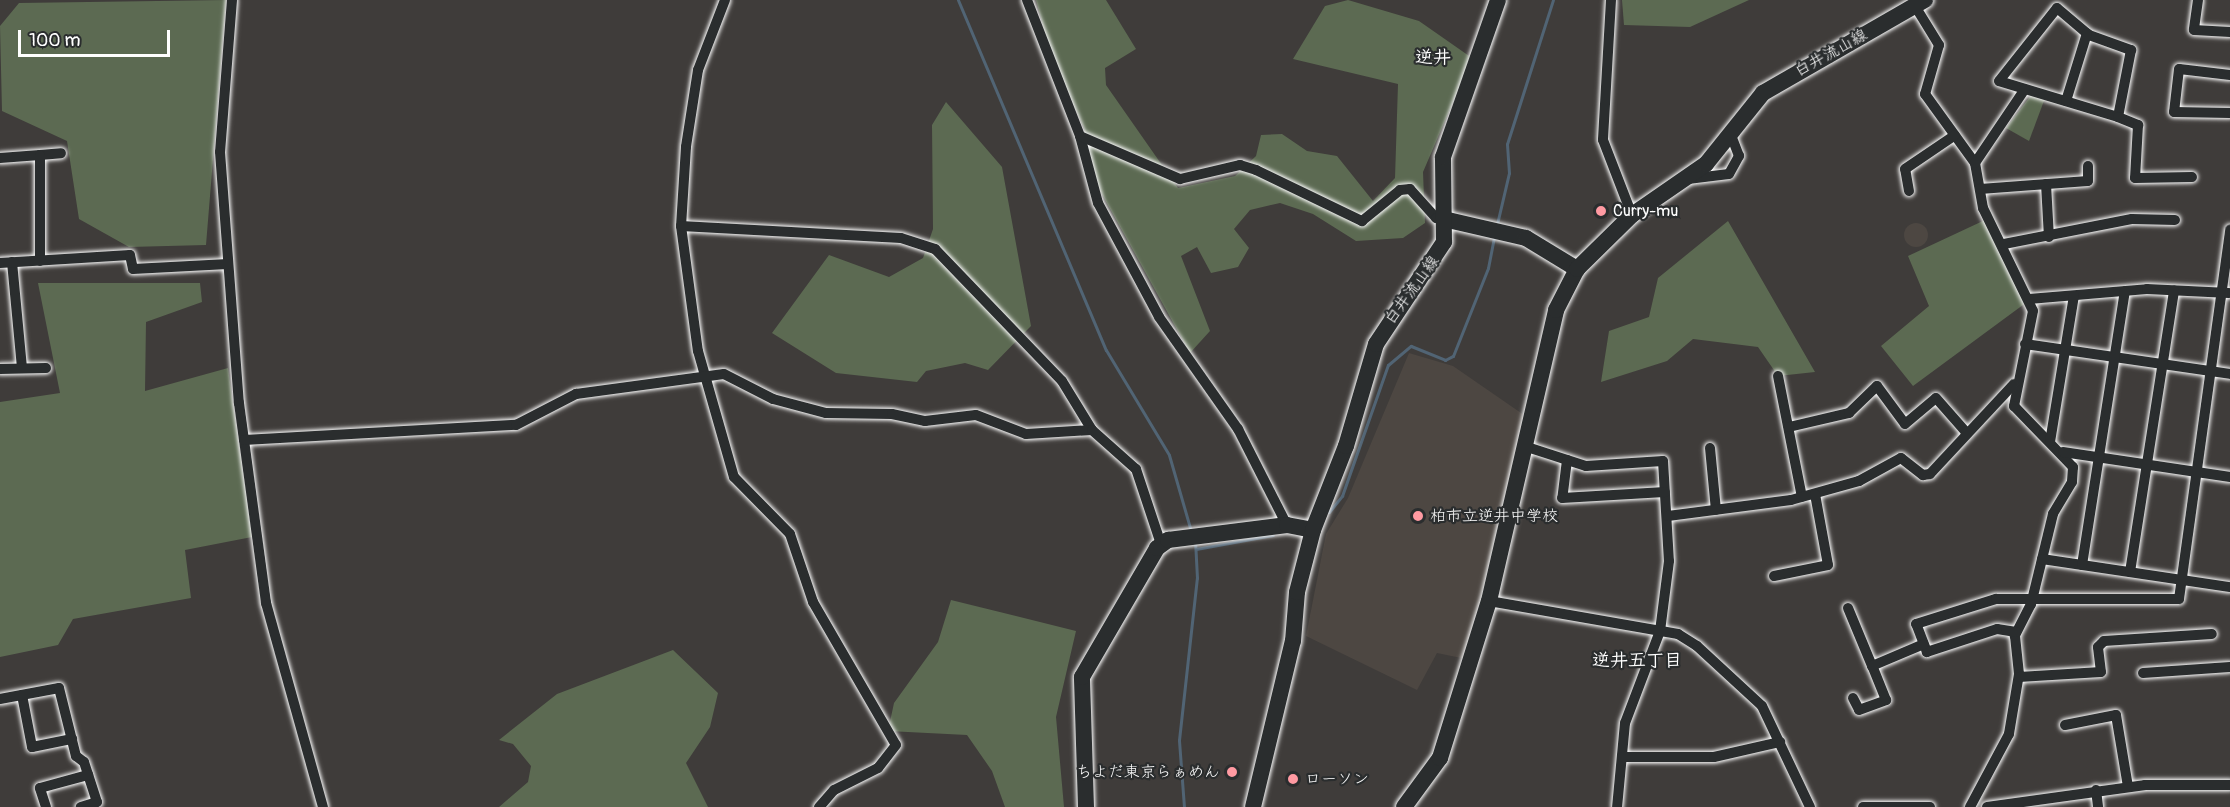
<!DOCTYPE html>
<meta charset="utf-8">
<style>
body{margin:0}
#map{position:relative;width:2230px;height:807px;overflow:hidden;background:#3f3c3a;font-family:Pangolin,"Klee One",sans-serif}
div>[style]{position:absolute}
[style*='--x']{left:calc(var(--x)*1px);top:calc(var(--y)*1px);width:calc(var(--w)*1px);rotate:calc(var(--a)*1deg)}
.built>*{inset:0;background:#4d4742}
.round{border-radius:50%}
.green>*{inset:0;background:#5c6a52}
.stream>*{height:3px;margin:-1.5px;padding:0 1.5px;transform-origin:1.5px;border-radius:1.5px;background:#516474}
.roads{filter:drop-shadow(0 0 2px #fff) drop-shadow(0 0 2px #fff)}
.street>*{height:10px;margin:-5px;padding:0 5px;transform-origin:5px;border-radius:5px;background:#2a2d2e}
.secondary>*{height:16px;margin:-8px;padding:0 8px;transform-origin:8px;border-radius:8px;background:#2a2d2e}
.dots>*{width:16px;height:16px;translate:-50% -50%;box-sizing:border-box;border:3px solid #2a2d2e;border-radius:50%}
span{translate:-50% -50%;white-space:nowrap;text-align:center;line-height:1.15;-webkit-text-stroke:4.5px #2a2d2e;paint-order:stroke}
.street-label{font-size:16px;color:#fff}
.poi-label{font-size:16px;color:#fff}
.left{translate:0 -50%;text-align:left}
.right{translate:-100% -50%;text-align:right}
.neighbourhood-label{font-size:18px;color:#fff;font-weight:700}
.scale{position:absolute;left:18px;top:30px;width:152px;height:27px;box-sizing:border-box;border:3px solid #fff;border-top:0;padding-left:8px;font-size:18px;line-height:21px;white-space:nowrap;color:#fff;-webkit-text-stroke:4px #2a2d2e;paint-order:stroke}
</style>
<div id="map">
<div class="built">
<div class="round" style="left:1904px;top:223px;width:24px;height:24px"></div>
<div style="clip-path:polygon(1409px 353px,1453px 366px,1524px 415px,1466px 659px,1437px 653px,1417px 690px,1306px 636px,1326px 534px,1348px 498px)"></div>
</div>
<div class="green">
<div style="clip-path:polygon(226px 0,206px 245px,129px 247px,79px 219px,67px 141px,2px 111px,0 26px,19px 3px)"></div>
<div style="clip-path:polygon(1036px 0,1106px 0,1136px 49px,1105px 68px,1106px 85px,1178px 188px,1235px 176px,1256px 156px,1261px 135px,1282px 134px,1307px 151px,1337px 156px,1373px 201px,1395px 178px,1398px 84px,1293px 59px,1325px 6px,1348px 0,1419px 21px,1472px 58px,1423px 172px,1425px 223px,1403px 238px,1356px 241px,1313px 214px,1280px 203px,1250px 210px,1234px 229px,1249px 248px,1238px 267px,1211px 273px,1197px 247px,1181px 256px,1210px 331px,1190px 353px,1098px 187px,1084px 128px,1051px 56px)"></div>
<div style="clip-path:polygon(1622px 0,1749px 0,1690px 27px,1624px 25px)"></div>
<div style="clip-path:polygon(2032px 94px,2045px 98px,2029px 141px,2006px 128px)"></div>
<div style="clip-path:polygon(946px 102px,1002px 167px,1031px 326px,988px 370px,965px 363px,926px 371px,917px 382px,836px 373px,772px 333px,829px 255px,889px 277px,923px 258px,933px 229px,932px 125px)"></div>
<div style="clip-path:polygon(1985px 220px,2027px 302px,1913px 386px,1881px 346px,1929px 306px,1908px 256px)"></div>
<div style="clip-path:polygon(1728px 221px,1815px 372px,1778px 376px,1758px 347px,1693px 339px,1667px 361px,1601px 382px,1609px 331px,1649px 317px,1658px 278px)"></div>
<div style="clip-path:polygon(38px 283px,200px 283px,202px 302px,146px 322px,145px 391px,228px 368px,252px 537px,185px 550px,191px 598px,73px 619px,58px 645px,0 657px,0 402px,60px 393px)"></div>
<div style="clip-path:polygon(951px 600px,1076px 631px,1056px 717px,1064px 807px,1005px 807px,992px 771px,967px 735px,888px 731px,894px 703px,938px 642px)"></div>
<div style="clip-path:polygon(673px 650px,718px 693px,710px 727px,686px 763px,708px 807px,499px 807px,528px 782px,531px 766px,513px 744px,499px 740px,557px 694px)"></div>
</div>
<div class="stream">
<div style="--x:958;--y:0;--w:380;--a:67.1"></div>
<div style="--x:1106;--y:350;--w:122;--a:59"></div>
<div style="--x:1169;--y:455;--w:79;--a:73.9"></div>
<div style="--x:1497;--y:224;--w:52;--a:-76.8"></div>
<div style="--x:1509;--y:173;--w:29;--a:-94"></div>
<div style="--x:1507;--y:144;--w:151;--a:-72.3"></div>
<div style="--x:1329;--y:512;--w:21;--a:-51"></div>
<div style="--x:1342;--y:496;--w:139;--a:-70.7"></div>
<div style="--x:1388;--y:365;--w:30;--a:-40"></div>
<div style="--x:1411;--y:346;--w:37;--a:22"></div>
<div style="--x:1445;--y:360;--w:9;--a:-27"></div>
<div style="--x:1453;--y:356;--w:95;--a:-68.3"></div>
<div style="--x:1488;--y:268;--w:32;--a:-79"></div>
<div style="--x:1196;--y:549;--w:78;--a:-10.3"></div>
<div style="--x:1184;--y:807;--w:67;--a:-94.3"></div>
<div style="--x:1179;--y:740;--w:163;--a:-83.7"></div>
<div style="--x:1197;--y:578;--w:35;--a:-93"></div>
</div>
<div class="roads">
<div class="street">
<div style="--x:232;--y:0;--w:152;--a:94.5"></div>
<div style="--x:220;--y:152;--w:252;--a:85.7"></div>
<div style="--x:239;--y:403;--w:202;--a:82.3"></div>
<div style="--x:266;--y:603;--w:212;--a:74.4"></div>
<div style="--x:725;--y:0;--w:75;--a:111.1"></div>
<div style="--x:698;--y:70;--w:78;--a:98.9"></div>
<div style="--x:686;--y:147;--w:79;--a:93.6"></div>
<div style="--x:681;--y:226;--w:126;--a:82.3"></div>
<div style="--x:698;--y:351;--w:131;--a:74.1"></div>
<div style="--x:734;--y:477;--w:80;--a:45.5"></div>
<div style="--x:790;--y:534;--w:72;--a:71.3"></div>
<div style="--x:813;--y:602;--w:165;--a:59.9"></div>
<div style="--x:896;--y:745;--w:29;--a:128"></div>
<div style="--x:878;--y:768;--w:49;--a:153.4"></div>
<div style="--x:834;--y:790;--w:23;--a:131"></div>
<div style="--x:1027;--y:0;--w:146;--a:68.7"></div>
<div style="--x:1080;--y:136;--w:69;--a:75"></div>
<div style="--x:1098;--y:203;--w:129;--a:61.8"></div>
<div style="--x:1159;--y:317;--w:137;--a:54.8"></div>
<div style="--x:1238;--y:429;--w:108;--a:63"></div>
<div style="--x:1611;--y:0;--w:140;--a:93.3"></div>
<div style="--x:1603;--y:140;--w:80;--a:68.9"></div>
<div style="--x:2198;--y:0;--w:30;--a:98"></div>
<div style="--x:2194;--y:30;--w:36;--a:3"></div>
<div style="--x:1915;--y:6;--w:46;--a:58.4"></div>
<div style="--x:1939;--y:45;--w:51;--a:105.9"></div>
<div style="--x:1925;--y:94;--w:85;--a:54.1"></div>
<div style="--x:1975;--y:163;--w:46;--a:79.9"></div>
<div style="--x:1983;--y:208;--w:114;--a:64.1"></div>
<div style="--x:2033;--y:311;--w:97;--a:101.3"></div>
<div style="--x:2014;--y:406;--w:85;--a:46"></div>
<div style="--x:2073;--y:467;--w:15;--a:94"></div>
<div style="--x:2072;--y:482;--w:37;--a:121"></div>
<div style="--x:2053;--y:514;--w:93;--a:103.7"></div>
<div style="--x:2031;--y:604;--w:36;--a:117"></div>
<div style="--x:2015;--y:636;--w:38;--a:84"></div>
<div style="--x:2019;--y:674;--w:61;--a:99.5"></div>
<div style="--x:2009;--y:734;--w:83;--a:118.1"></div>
<div style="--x:2057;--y:8;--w:42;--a:40.2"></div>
<div style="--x:2089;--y:35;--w:45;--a:19.7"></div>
<div style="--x:2131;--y:50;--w:68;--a:101"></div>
<div style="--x:2118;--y:117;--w:124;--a:-163.2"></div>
<div style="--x:1999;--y:81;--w:93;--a:-51.5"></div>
<div style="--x:2230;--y:75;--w:51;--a:-173.3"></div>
<div style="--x:2179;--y:69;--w:43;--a:96.6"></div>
<div style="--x:2174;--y:112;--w:56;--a:1"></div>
<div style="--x:2066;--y:101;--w:71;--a:-72.8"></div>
<div style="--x:2118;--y:117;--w:22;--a:22"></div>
<div style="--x:2138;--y:125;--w:53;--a:93.2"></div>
<div style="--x:2135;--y:178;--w:57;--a:-1"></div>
<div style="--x:1080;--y:136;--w:109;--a:23.3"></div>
<div style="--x:1180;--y:179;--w:62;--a:-13.1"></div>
<div style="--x:1240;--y:165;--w:17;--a:17"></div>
<div style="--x:1256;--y:170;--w:118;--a:25.7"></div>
<div style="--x:1362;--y:221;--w:49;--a:-39.2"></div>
<div style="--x:1400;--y:190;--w:10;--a:-6"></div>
<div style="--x:1410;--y:189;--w:39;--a:48"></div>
<div style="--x:1436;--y:218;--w:11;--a:10"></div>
<div style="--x:40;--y:155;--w:21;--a:-5"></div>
<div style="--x:0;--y:158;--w:40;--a:-4.3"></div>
<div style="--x:40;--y:155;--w:106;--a:90"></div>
<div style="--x:1975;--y:163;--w:89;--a:-56"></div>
<div style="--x:1688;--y:179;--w:41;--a:-7"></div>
<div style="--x:1729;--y:174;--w:21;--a:-61"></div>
<div style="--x:1739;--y:156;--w:26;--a:-111"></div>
<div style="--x:2046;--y:184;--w:53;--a:86.8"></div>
<div style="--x:1980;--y:189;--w:108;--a:-4.2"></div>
<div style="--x:2088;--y:181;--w:15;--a:-90"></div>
<div style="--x:1909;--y:191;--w:22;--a:-100"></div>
<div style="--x:1905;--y:169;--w:60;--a:-34.2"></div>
<div style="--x:681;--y:226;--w:220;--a:3.1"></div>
<div style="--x:901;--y:238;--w:36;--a:18"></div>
<div style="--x:935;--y:249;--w:183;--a:46.1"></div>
<div style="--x:1062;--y:381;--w:57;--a:58.5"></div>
<div style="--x:2004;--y:244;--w:130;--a:-11.1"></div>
<div style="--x:2132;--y:219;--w:43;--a:1.3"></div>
<div style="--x:12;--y:262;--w:106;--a:84.6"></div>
<div style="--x:0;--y:263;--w:130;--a:-3.5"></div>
<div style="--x:130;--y:255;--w:14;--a:78"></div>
<div style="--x:133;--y:269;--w:95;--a:-3"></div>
<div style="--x:2029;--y:299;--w:118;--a:-4.8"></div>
<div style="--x:2147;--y:289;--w:82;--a:2.8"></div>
<div style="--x:2025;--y:344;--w:207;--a:8.3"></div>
<div style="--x:0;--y:369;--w:46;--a:-1.2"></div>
<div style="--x:1778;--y:376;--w:123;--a:78.8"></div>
<div style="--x:1789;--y:427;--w:62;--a:-13.1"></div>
<div style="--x:1849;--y:413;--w:39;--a:-44"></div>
<div style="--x:1877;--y:386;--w:47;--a:53.6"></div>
<div style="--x:1905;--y:424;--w:40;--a:-40"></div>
<div style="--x:1936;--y:398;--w:44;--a:48.7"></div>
<div style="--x:244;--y:440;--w:272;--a:-3.2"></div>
<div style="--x:516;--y:425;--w:68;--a:-27.3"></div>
<div style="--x:576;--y:394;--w:149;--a:-7.7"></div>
<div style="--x:724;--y:374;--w:55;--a:27"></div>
<div style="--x:773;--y:399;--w:55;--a:14.8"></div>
<div style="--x:826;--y:413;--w:66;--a:0.9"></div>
<div style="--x:892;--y:414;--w:34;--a:12"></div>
<div style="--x:925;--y:421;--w:51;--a:-6.7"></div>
<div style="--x:976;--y:415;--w:53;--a:20.8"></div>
<div style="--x:1026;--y:434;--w:66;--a:-3.5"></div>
<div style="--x:1092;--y:430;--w:59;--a:41.6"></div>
<div style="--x:1136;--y:469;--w:79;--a:71.6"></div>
<div style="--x:2050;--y:442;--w:148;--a:-80.7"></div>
<div style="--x:1524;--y:446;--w:65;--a:17.9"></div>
<div style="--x:1586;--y:466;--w:77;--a:-3.7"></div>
<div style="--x:1663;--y:461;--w:100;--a:86.6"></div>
<div style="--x:1669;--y:561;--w:71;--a:97.3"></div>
<div style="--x:1660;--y:631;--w:98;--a:110.8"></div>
<div style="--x:1625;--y:723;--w:84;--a:95.4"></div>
<div style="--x:1710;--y:448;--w:62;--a:84.5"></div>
<div style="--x:2063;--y:452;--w:169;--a:8.5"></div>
<div style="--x:1567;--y:460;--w:38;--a:97"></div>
<div style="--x:1562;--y:498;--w:103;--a:-3.3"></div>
<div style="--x:1668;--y:516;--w:124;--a:-7.4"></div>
<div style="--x:1791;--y:500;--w:71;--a:-15.6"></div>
<div style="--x:1859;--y:481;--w:48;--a:-28.7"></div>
<div style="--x:1901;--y:458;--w:28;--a:38"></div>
<div style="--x:1923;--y:475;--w:7;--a:-8"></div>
<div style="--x:1930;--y:474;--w:123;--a:-47"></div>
<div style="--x:2042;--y:559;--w:190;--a:8.5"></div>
<div style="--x:2082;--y:565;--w:277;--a:-81.1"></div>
<div style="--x:2130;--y:572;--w:285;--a:-81.1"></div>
<div style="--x:1774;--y:576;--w:55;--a:-11.5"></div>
<div style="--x:1828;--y:565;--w:72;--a:-100.4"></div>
<div style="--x:1489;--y:601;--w:192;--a:9.9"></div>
<div style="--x:1678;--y:634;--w:22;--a:32"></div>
<div style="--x:1697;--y:646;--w:88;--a:42.7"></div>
<div style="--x:1762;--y:706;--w:112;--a:64.6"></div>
<div style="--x:1848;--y:608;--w:63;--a:67.5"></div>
<div style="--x:2016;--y:632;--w:19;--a:-171"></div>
<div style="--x:1997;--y:629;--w:74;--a:161.8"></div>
<div style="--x:1927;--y:652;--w:30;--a:-111"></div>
<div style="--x:1916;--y:624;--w:84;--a:-17.4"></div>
<div style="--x:1996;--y:599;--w:183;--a:0"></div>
<div style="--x:2179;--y:599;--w:373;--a:-82.1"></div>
<div style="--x:2143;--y:673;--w:87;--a:-3.9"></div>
<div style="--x:2019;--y:677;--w:82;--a:-3.5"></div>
<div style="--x:2101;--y:672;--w:25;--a:-97"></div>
<div style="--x:2098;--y:647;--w:8;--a:-45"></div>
<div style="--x:2104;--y:641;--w:108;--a:-3.7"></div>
<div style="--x:22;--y:695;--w:53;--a:79.1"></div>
<div style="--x:32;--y:747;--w:41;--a:-11.3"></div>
<div style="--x:1853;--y:698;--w:13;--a:63"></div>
<div style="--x:1859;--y:710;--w:29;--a:-20"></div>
<div style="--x:1886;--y:700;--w:37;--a:-112"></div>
<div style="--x:1872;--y:666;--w:56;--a:-22.9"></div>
<div style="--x:0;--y:699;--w:60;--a:-10.6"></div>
<div style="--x:59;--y:688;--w:70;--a:76"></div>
<div style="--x:76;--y:756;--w:10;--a:37"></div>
<div style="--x:84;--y:762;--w:42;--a:72"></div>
<div style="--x:97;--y:802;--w:17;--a:163"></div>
<div style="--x:2065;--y:725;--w:52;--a:-11.1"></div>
<div style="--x:2116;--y:715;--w:73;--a:80.5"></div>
<div style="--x:1622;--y:757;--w:92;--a:0"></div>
<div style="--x:1714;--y:757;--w:68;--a:-12.8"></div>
<div style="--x:2096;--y:790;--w:17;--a:83"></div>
<div style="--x:46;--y:807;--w:20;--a:-108"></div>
<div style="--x:40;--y:788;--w:50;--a:-15.2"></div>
<div style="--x:1863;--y:807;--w:67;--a:0"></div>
<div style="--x:1987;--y:807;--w:160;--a:-7.9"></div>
<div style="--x:2145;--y:785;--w:85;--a:0"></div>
</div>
<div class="secondary">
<div style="--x:1448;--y:220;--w:80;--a:13"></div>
<div style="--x:1526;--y:238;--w:60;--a:31.3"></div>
<div style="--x:1086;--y:807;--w:130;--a:-91.8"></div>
<div style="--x:1082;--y:677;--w:149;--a:-59.8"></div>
<div style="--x:1157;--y:548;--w:14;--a:-36"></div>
<div style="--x:1168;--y:540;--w:120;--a:-7.2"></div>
<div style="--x:1287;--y:525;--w:26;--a:11"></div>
<div style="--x:1253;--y:807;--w:171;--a:-76.5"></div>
<div style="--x:1293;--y:641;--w:49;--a:-85.3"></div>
<div style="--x:1297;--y:592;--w:64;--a:-75.5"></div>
<div style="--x:1313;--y:530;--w:90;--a:-68.6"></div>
<div style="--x:1346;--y:446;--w:106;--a:-73.6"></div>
<div style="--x:1376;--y:344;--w:123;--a:-56.3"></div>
<div style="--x:1444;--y:242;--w:85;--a:-90.7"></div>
<div style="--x:1443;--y:157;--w:166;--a:-70.7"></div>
<div style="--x:1404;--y:807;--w:61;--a:-53.7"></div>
<div style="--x:1440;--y:758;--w:164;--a:-72.7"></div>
<div style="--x:1489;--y:601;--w:299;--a:-77"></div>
<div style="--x:1556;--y:310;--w:46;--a:-62.9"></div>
<div style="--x:1577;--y:269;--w:77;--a:-44.5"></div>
<div style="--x:1632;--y:215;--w:90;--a:-34.6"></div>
<div style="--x:1706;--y:164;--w:91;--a:-51.2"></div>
<div style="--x:1763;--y:93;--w:187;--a:-29.9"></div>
</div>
</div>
<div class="dots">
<div style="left:1601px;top:211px;background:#ff9aa2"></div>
<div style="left:1418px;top:516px;background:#ff9aa2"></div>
<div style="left:1232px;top:772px;background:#ff9aa2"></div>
<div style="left:1293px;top:779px;background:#ff9aa2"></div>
</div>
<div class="street-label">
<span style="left:1831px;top:53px;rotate:-29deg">白井流山線</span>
<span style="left:1412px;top:290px;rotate:-54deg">白井流山線</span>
</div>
<div class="poi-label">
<span class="left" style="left:1613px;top:211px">Curry-mu</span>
<span class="left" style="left:1430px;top:516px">柏市立逆井中学校</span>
<span class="right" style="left:1220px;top:772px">ちよだ東京らぁめん</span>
<span class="left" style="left:1305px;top:779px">ローソン</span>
</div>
<div class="neighbourhood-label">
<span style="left:1433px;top:58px">逆井</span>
<span style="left:1637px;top:661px">逆井五丁目</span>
</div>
<div class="scale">100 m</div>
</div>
